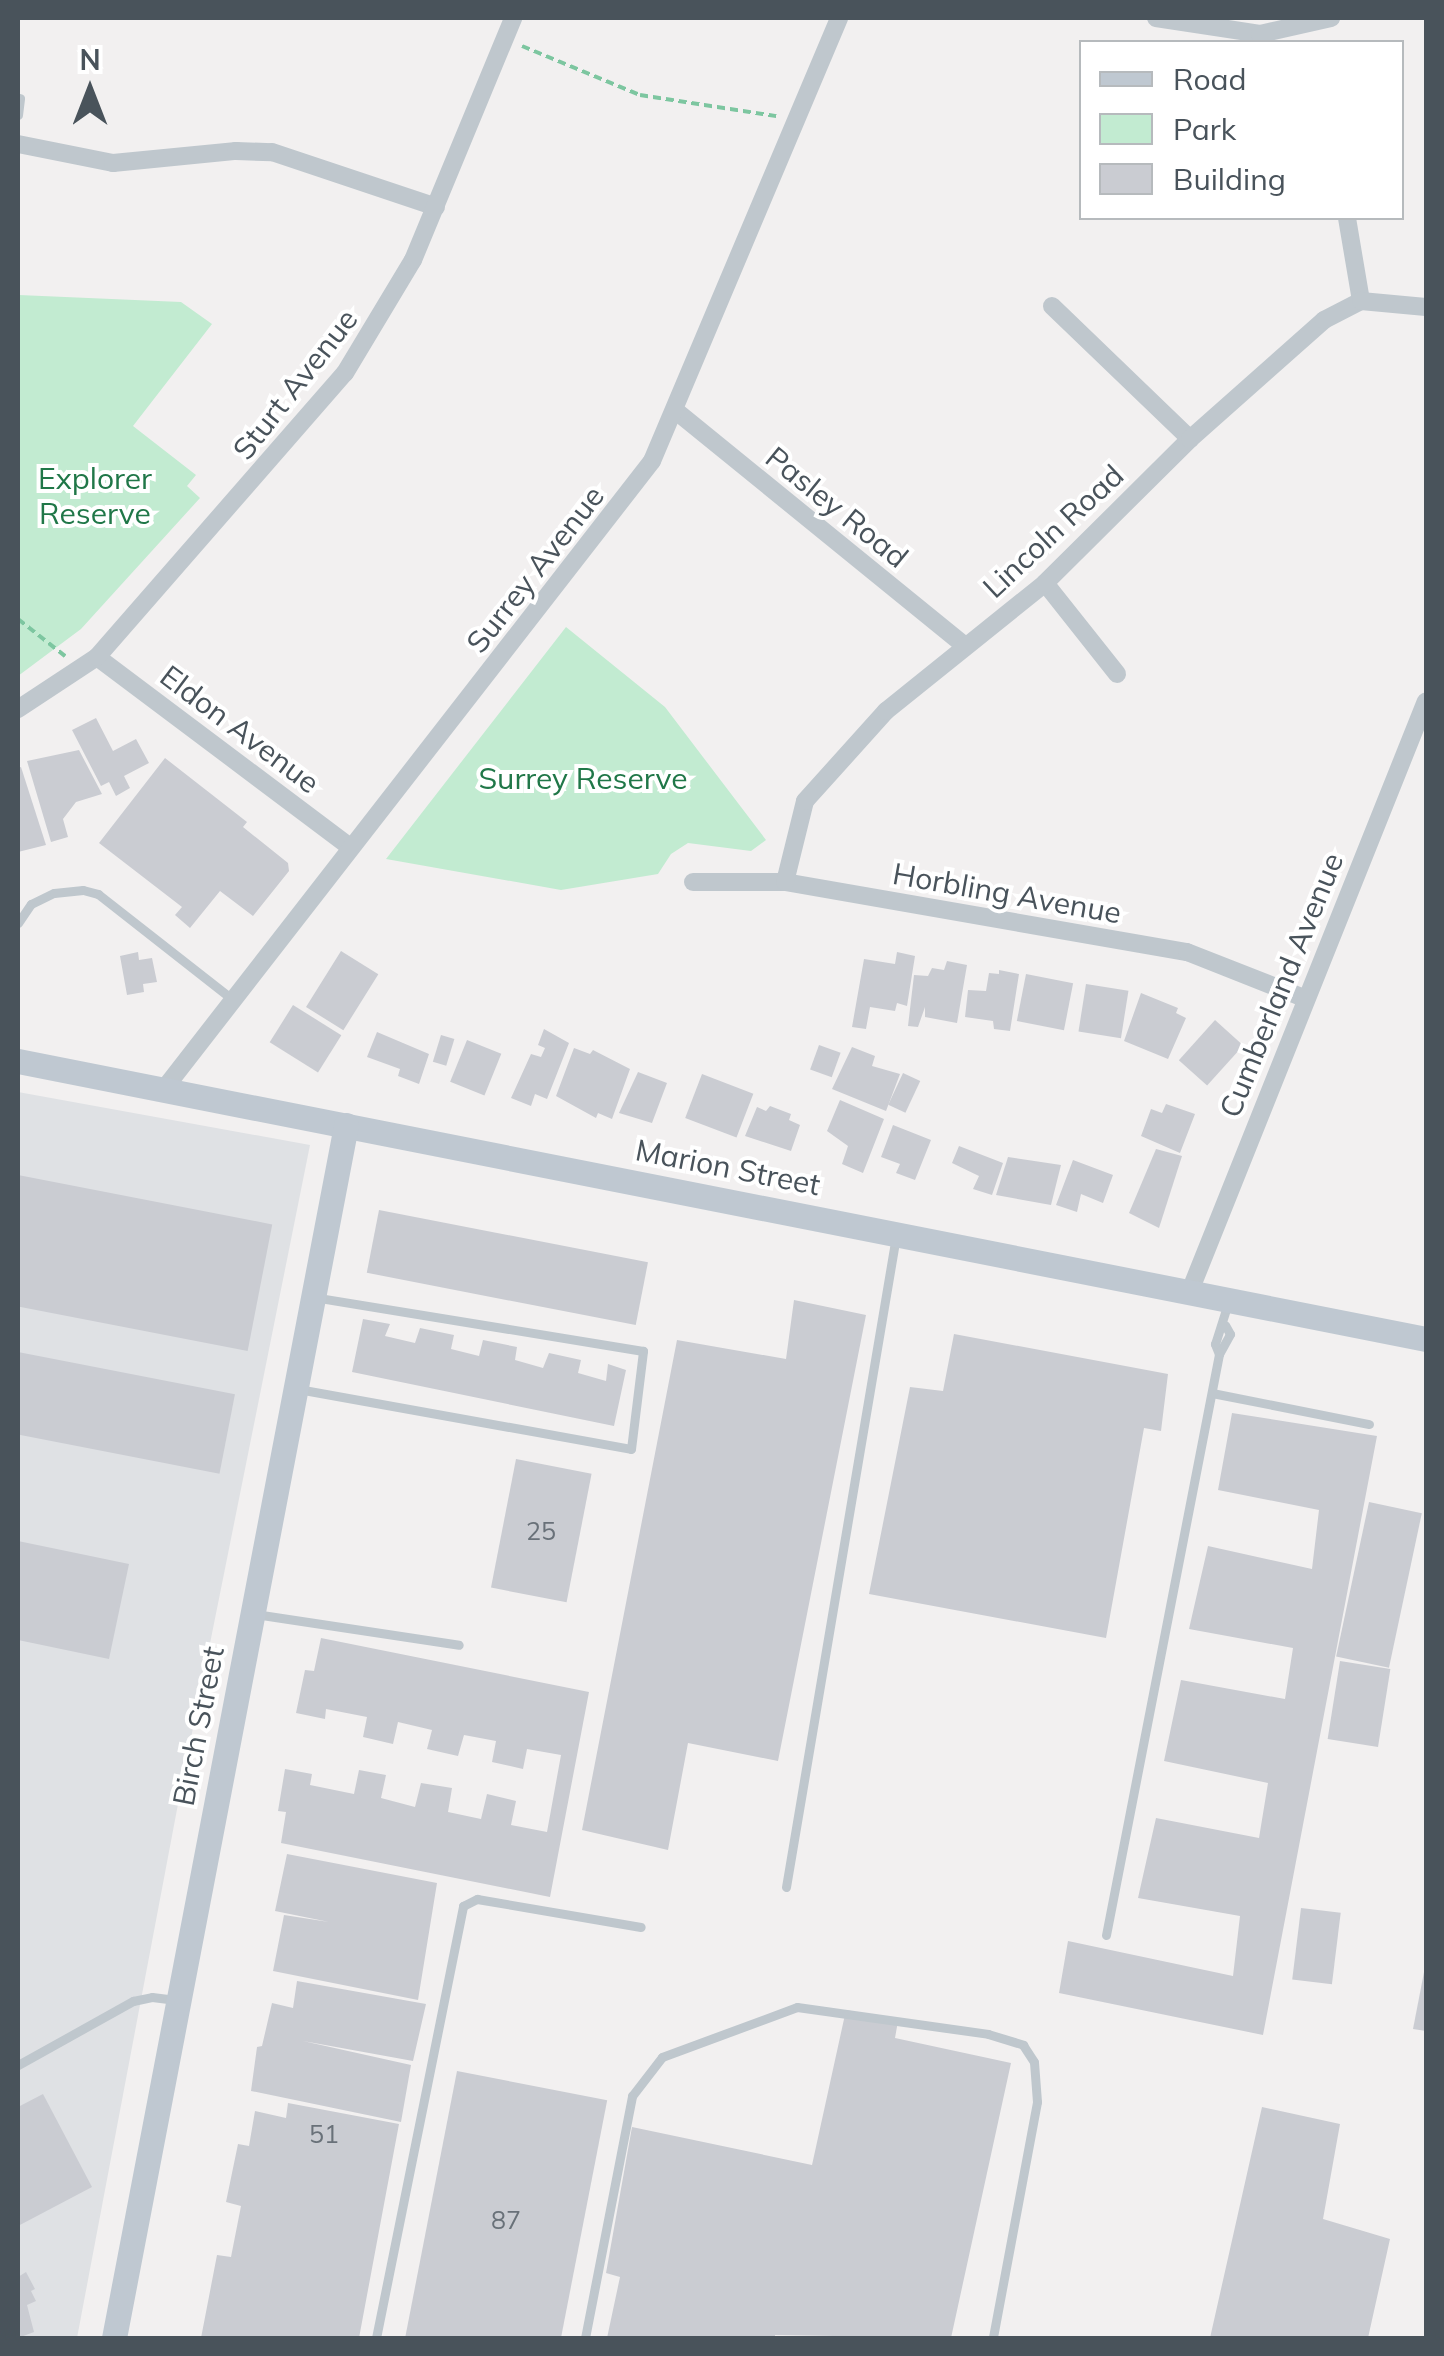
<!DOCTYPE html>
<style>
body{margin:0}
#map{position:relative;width:1444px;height:2356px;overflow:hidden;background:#f2f0f0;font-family:Mulish,sans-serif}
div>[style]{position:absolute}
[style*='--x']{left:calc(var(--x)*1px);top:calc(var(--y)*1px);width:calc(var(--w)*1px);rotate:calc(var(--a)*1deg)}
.airport>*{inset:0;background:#dfe1e4}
.green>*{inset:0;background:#c2ebd1}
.building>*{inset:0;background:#caccd2;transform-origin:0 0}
.path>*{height:4px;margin-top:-2px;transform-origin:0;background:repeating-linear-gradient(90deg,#7dc6a0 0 8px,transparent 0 13px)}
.lane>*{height:9px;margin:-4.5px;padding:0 4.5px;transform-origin:4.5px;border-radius:4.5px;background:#bfc7cd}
.street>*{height:18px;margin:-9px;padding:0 9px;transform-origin:9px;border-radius:9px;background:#bfc7cd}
.secondary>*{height:25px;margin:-12.5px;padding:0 12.5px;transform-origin:12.5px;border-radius:12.5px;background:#bfc8d1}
span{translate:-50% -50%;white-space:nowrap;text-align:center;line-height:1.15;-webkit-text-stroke:8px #fff;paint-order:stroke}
.number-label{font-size:25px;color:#697179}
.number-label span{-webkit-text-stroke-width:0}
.street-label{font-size:30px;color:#49535b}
.park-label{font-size:30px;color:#207748}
.frame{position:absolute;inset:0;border:20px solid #49535b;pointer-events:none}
.legend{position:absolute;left:1079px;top:40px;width:325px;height:180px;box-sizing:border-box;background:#fff;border:2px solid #b6babd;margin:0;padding:12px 18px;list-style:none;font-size:30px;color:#49535b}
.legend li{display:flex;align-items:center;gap:20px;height:50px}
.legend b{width:50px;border:2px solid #b6babd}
.north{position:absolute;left:40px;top:40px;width:100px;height:100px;-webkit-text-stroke:8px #fff;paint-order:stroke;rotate:0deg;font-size:28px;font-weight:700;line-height:40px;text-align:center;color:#49535b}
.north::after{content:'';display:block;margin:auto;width:35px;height:45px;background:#49535b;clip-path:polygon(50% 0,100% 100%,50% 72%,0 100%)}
</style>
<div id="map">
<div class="airport">
<div style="clip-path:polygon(18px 1092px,310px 1145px,182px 1783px,77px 2338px,18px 2338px)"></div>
</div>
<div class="green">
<div style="clip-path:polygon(19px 295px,181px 302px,212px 324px,133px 426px,196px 475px,187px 486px,200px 498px,81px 629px,18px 676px)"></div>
<div style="clip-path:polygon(566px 627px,665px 707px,766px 840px,751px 851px,688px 843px,671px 854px,658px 874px,561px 890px,386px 859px)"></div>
</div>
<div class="building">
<div style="clip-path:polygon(96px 718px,113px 751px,136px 739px,149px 763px,124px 776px,130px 788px,116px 796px,109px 782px,101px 786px,72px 730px)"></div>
<div style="clip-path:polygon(79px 750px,102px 794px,76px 802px,63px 819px,68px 837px,51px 842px,27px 761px)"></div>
<div style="clip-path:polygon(165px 758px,247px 822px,243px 827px,288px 863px,289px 871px,253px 916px,220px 891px,190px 928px,175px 915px,182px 907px,99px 843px)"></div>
<div style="clip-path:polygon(21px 767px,46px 845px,18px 852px,18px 768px)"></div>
<div style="left:341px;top:951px;width:44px;height:66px;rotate:32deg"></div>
<div style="clip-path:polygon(138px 952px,139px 960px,152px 958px,157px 982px,143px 984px,144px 992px,127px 995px,120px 956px)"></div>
<div style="clip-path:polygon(897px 952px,915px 956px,907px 1006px,897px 1003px,895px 1011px,870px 1007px,866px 1029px,852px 1027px,864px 959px,895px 964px)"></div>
<div style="clip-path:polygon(947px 961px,967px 965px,957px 1023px,925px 1017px,925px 1007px,918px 1027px,908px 1026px,914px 975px,928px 976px,932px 968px,944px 970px)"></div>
<div style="clip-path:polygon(999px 970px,1019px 974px,1010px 1031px,994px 1029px,993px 1021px,965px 1017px,968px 990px,986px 991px,989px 973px,999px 974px)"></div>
<div style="left:1026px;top:974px;width:48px;height:48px;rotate:11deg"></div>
<div style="left:1086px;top:984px;width:43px;height:48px;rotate:9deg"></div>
<div style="clip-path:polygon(1141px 993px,1178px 1008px,1176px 1013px,1186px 1018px,1168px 1059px,1124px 1041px)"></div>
<div style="left:293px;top:1005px;width:57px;height:44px;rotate:32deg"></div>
<div style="left:1215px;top:1020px;width:38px;height:54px;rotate:42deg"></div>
<div style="clip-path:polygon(544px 1029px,569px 1043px,547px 1099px,535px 1094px,531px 1106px,511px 1098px,531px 1054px,541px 1057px,545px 1048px,538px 1045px)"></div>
<div style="clip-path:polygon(377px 1032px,429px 1054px,419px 1084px,398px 1076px,400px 1069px,367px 1057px)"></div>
<div style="left:441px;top:1035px;width:14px;height:28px;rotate:17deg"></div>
<div style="left:467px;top:1040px;width:37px;height:45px;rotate:22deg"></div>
<div style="left:819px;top:1045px;width:23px;height:26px;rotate:20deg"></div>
<div style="clip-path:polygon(852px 1047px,875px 1056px,872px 1066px,900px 1074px,886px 1111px,832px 1089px)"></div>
<div style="clip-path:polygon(574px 1048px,590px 1054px,593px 1050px,630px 1069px,612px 1119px,598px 1113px,596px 1118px,556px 1096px)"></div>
<div style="clip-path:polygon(638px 1072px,667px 1083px,652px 1123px,619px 1113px)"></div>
<div style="left:903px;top:1073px;width:19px;height:35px;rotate:25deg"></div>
<div style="left:702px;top:1074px;width:55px;height:47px;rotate:21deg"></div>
<div style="clip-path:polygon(840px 1100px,884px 1119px,863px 1173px,842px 1164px,848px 1146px,827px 1131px)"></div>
<div style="clip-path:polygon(1166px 1104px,1195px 1114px,1180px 1153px,1141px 1136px,1151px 1109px,1162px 1113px)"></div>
<div style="clip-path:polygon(770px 1106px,791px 1114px,789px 1120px,800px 1125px,791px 1151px,745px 1136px,757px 1107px,766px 1111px)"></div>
<div style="clip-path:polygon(893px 1125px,931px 1140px,915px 1180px,896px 1173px,900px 1164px,881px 1157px)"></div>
<div style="clip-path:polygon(959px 1146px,1003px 1163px,992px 1195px,973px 1189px,979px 1176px,952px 1163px)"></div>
<div style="clip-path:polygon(1156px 1149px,1182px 1156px,1159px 1228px,1129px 1213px)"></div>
<div style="clip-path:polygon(1008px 1157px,1061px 1165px,1051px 1205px,996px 1195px)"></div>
<div style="clip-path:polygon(1073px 1160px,1113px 1175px,1103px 1203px,1081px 1194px,1077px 1212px,1056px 1205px)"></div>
<div style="left:18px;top:1175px;width:259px;height:129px;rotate:11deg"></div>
<div style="left:379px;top:1210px;width:274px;height:64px;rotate:11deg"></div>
<div style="clip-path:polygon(794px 1300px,866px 1315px,778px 1761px,688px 1743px,668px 1850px,582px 1830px,677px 1340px,786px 1359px)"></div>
<div style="clip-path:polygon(363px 1319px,390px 1324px,385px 1336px,415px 1343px,420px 1328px,454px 1335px,451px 1349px,479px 1356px,483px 1340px,517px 1347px,515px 1360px,543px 1368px,549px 1353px,581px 1360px,578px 1373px,606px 1381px,608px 1364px,626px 1370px,614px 1426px,352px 1372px)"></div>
<div style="clip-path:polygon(954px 1334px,1168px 1374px,1161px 1431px,1144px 1428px,1106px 1638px,869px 1594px,910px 1387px,943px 1391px)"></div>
<div style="left:18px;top:1352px;width:221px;height:81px;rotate:11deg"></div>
<div style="clip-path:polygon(1232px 1413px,1377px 1436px,1263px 2035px,1059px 1993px,1068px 1941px,1233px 1976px,1240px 1916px,1138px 1898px,1156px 1818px,1259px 1838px,1268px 1783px,1164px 1761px,1181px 1680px,1285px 1699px,1293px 1648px,1189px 1629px,1208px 1546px,1312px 1569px,1319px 1510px,1218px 1490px)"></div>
<div style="left:516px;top:1459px;width:77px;height:131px;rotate:11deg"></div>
<div style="left:1369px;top:1502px;width:54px;height:158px;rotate:12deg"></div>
<div style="clip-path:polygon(18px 1541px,129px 1564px,109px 1659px,18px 1640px)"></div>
<div style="clip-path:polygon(321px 1638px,589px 1692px,550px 1897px,281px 1843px,286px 1812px,278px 1811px,285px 1769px,312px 1774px,310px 1785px,354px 1794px,359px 1770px,386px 1775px,381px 1798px,415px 1807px,421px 1783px,452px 1788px,448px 1812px,481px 1819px,487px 1794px,516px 1801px,511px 1825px,547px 1832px,561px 1755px,527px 1749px,523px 1769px,492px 1762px,496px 1741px,464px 1735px,458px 1756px,427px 1749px,432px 1730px,398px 1722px,393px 1744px,363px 1737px,367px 1717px,326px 1709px,325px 1719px,296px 1713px,305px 1670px,314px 1671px)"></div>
<div style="left:1340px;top:1661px;width:51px;height:79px;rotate:9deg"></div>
<div style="clip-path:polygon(287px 1854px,437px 1883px,418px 2000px,273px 1971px,284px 1915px,329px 1922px,275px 1911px)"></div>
<div style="left:1301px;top:1908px;width:40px;height:72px;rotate:7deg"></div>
<div style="clip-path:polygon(1425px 1967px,1426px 1967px,1426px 2031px,1413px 2029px)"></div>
<div style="clip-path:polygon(297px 1981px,426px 2004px,413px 2061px,303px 2041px,411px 2065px,401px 2122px,251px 2091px,257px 2047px,262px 2046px,272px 2003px,293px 2008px)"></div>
<div style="clip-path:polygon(846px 2010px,898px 2021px,895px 2038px,1011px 2063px,951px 2338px,775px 2335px,775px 2338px,607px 2338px,620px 2277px,606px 2273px,632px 2127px,812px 2165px)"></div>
<div style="left:457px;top:2071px;width:153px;height:272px;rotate:11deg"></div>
<div style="clip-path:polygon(43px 2094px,92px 2187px,18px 2226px,18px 2107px)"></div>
<div style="clip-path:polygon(288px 2103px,399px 2124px,359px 2338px,201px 2338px,217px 2255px,231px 2257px,241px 2206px,226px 2202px,238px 2144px,249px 2146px,255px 2111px,286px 2118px)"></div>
<div style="clip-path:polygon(1262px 2107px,1340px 2124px,1323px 2219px,1390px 2239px,1368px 2338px,1210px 2338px)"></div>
<div style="clip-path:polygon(26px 2272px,35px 2289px,31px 2291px,36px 2301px,27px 2305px,34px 2332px,18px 2338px,18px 2277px)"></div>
</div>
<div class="path">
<div style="--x:522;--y:46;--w:128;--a:22.6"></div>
<div style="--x:640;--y:95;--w:138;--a:8.8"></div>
<div style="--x:18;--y:619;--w:60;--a:38.2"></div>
</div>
<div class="lane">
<div style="--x:18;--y:115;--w:17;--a:-83"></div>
<div style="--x:18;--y:923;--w:23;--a:-56"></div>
<div style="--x:31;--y:904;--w:25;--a:-26"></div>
<div style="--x:54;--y:893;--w:29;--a:-6"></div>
<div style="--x:83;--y:890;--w:16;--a:15"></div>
<div style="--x:98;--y:894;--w:170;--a:38.1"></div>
<div style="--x:1219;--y:1354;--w:23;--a:-61"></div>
<div style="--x:1230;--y:1334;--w:10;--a:-119"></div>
<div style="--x:298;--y:1389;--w:338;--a:10.2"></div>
<div style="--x:631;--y:1449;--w:99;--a:-83"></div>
<div style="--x:643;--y:1351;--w:332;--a:-170.7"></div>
<div style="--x:1212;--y:1393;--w:160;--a:11.2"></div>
<div style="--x:255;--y:1614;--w:206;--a:8.6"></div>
<div style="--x:786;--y:1887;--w:660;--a:-80.41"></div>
<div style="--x:1106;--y:1935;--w:592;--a:-78.99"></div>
<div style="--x:1219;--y:1354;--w:11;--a:-112"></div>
<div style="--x:1215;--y:1344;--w:43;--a:-72.4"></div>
<div style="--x:18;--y:2065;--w:132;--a:-29.1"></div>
<div style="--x:133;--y:2001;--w:19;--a:-12"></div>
<div style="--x:152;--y:1997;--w:24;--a:7"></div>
<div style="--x:376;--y:2338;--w:441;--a:-78.6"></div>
<div style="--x:463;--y:1906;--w:16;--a:-27"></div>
<div style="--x:477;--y:1899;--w:166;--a:9.7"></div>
<div style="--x:585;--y:2338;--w:247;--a:-79"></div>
<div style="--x:632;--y:2096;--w:49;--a:-52.4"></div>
<div style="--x:662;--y:2057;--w:144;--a:-20.3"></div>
<div style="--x:797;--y:2007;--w:193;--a:8"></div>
<div style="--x:988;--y:2034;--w:37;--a:17"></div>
<div style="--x:1023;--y:2045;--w:20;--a:57"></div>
<div style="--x:1034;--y:2062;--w:40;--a:85.7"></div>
<div style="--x:1037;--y:2102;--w:240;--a:100.6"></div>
</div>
<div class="street">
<div style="--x:1156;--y:18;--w:105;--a:8.7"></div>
<div style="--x:1260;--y:34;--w:73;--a:-12.7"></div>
<div style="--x:18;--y:144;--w:97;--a:11.3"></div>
<div style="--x:113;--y:163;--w:124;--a:-5.6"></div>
<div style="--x:236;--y:151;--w:36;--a:2"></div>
<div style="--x:272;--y:152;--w:173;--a:18.5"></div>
<div style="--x:1347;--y:218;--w:84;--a:80.4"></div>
<div style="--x:1052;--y:306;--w:192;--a:43.9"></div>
<div style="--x:676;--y:411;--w:371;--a:39.1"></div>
<div style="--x:1045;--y:583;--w:116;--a:51.6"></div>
<div style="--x:97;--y:657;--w:316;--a:36.9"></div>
<div style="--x:18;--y:709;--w:95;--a:-33.4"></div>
<div style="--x:97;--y:657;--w:377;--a:-48.9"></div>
<div style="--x:345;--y:373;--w:132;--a:-59"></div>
<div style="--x:413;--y:260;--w:262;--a:-67.5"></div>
<div style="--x:693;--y:882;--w:92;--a:0"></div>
<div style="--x:785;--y:882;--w:408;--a:9.9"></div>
<div style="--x:1187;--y:952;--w:126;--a:21.5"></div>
<div style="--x:785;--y:882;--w:83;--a:-76.1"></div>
<div style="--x:805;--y:801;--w:121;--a:-48"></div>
<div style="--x:886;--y:711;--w:204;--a:-38.8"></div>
<div style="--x:1045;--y:583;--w:204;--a:-44.8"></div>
<div style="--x:1190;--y:439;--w:179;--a:-41.6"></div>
<div style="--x:1324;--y:320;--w:42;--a:-27.2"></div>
<div style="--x:1361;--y:301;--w:65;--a:5.3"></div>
<div style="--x:164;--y:1089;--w:795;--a:-52.15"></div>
<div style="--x:652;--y:461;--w:481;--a:-67.1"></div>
<div style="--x:1190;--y:1291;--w:635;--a:-68.2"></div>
</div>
<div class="secondary">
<div style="--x:18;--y:1061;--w:1435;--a:11.17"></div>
<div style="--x:114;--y:2338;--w:1235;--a:-79.17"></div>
</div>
<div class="number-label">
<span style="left:541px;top:1531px">25</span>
<span style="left:324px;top:2134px">51</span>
<span style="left:506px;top:2220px">87</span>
</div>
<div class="street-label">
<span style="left:295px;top:384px;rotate:-52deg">Sturt Avenue</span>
<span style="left:837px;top:507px;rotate:39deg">Pasley Road</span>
<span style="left:1053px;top:531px;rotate:-43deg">Lincoln Road</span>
<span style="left:535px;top:569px;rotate:-52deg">Surrey Avenue</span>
<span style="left:240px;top:729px;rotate:37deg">Eldon Avenue</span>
<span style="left:1007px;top:893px;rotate:10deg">Horbling Avenue</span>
<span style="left:1281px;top:985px;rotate:-68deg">Cumberland Avenue</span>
<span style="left:728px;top:1167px;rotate:11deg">Marion Street</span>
<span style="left:198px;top:1726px;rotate:-79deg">Birch Street</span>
</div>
<div class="park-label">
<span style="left:95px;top:495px">Explorer<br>Reserve</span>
<span style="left:583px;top:778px">Surrey Reserve</span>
</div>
<div class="frame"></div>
<ul class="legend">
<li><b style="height:12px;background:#bfc8d1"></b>Road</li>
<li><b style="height:28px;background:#c2ebd1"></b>Park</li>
<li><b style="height:28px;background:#caccd2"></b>Building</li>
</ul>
<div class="north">N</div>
</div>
